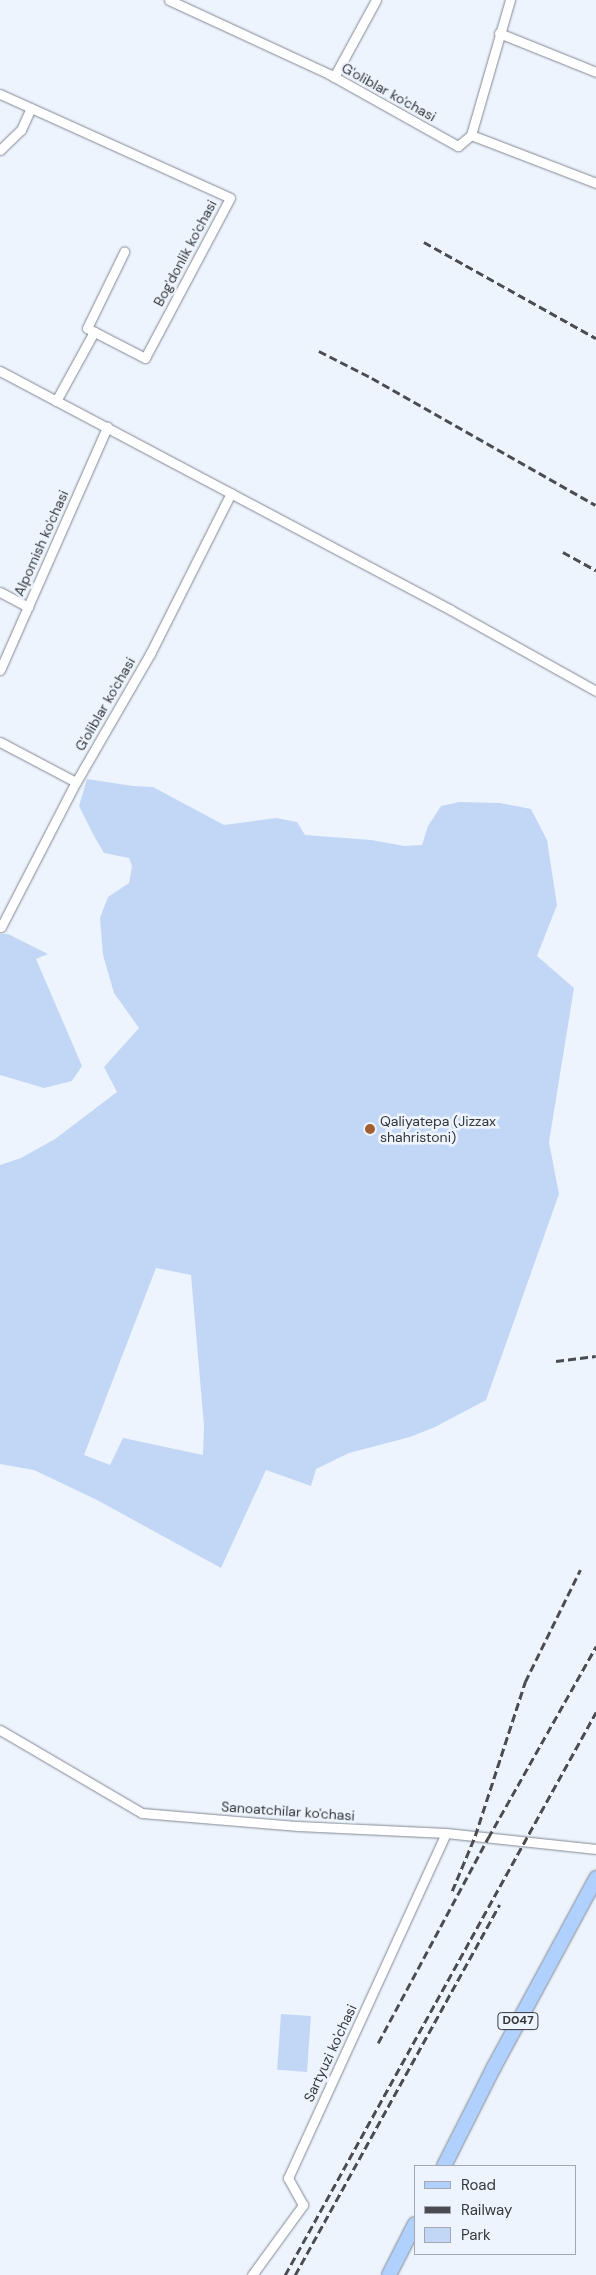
<!DOCTYPE html>
<style>
body{margin:0}
#map{position:relative;width:596px;height:2275px;overflow:hidden;background:#edf4fe;font-family:"DM Sans",sans-serif}
div>[style]{position:absolute}
[style*='--x']{left:calc(var(--x)*1px);top:calc(var(--y)*1px);width:calc(var(--w)*1px);rotate:calc(var(--a)*1deg)}
.green>*{inset:0;background:#c2d7f5;transform-origin:0 0}
.roads{filter:drop-shadow(0 0 1px #828891) drop-shadow(0 0 1px #828891)}
.minor>*{height:9px;margin:-4.5px;padding:0 4.5px;transform-origin:4.5px;border-radius:4.5px;background:#fff}
.primary>*{height:14px;margin:-7px;padding:0 7px;transform-origin:7px;border-radius:7px;background:#b0d0fd}
.rail>*{height:2.5px;margin-top:-1.25px;transform-origin:0;background:repeating-linear-gradient(90deg,#4a4c51 0 8px,transparent 0 12px)}
.dots>*{width:14px;height:14px;translate:-50% -50%;box-sizing:border-box;border:2px solid #edf4fe;border-radius:50%}
span{translate:-50% -50%;white-space:nowrap;text-align:center;line-height:1.15;-webkit-text-stroke:5px #edf4fe;paint-order:stroke}
.shield-label span{padding:1px 4px;background:#edf4fe;border:1px solid;border-radius:4px;-webkit-text-stroke-width:0}
.shield-label{font-size:12px;color:#35373b;font-weight:700}
.street-label{font-size:14px;color:#35373b}
.poi-label{font-size:14px;color:#35373b}
.left{translate:0 -50%;text-align:left}
.legend{position:absolute;left:414px;top:2165px;width:162px;height:90px;box-sizing:border-box;background:#edf4fe;border:1px solid #a3a8b0;margin:0;padding:6px 9px;list-style:none;font-size:15px;color:#35373b}
.legend li{display:flex;align-items:center;gap:10px;height:25px}
.legend b{width:25px;border:1px solid #a3a8b0}
</style>
<div id="map">
<div class="green">
<div style="clip-path:polygon(evenodd,87px 779px,133px 786px,153px 787px,224px 825px,276px 818px,297px 822px,305px 835px,371px 840px,404px 846px,422px 845px,428px 826px,441px 806px,459px 802px,500px 803px,531px 809px,547px 840px,557px 905px,537px 956px,574px 988px,549px 1142px,559px 1194px,486px 1400px,435px 1427px,410px 1437px,349px 1453px,316px 1469px,311px 1486px,266px 1470px,221px 1568px,97px 1500px,34px 1470px,0 1464px,0 1165px,21px 1158px,55px 1139px,117px 1092px,104px 1067px,139px 1028px,114px 993px,103px 955px,100px 918px,108px 897px,129px 883px,132px 866px,129px 858px,104px 853px,94px 836px,79px 806px,87px 779px,156px 1268px,191px 1275px,204px 1426px,203px 1455px,123px 1438px,110px 1465px,84px 1455px,156px 1268px)"></div>
<div style="clip-path:polygon(0 934px,8px 934px,48px 954px,36px 959px,82px 1066px,72px 1081px,44px 1088px,0 1075px)"></div>
<div style="left:281px;top:2014px;width:30px;height:56px;rotate:4deg"></div>
</div>
<div class="roads">
<div class="minor">
<div style="--x:169;--y:0;--w:176;--a:24.8"></div>
<div style="--x:329;--y:74;--w:148;--a:29.2"></div>
<div style="--x:458;--y:146;--w:17;--a:-40"></div>
<div style="--x:471;--y:135;--w:134;--a:21"></div>
<div style="--x:499;--y:33;--w:105;--a:21.9"></div>
<div style="--x:334;--y:77;--w:88;--a:-61.4"></div>
<div style="--x:0;--y:94;--w:252;--a:24.3"></div>
<div style="--x:230;--y:198;--w:181;--a:118"></div>
<div style="--x:145;--y:358;--w:65;--a:-152.7"></div>
<div style="--x:87;--y:328;--w:85;--a:-64"></div>
<div style="--x:471;--y:135;--w:141;--a:-73.9"></div>
<div style="--x:0;--y:150;--w:29;--a:-44"></div>
<div style="--x:21;--y:130;--w:24;--a:-66"></div>
<div style="--x:0;--y:371;--w:510;--a:27.92"></div>
<div style="--x:451;--y:610;--w:166;--a:29.2"></div>
<div style="--x:56;--y:401;--w:79;--a:-61.2"></div>
<div style="--x:0;--y:592;--w:32;--a:28"></div>
<div style="--x:0;--y:670;--w:266;--a:-66.2"></div>
<div style="--x:0;--y:742;--w:86;--a:27.8"></div>
<div style="--x:1;--y:927;--w:163;--a:-62.7"></div>
<div style="--x:76;--y:782;--w:148;--a:-60"></div>
<div style="--x:150;--y:654;--w:180;--a:-63.3"></div>
<div style="--x:0;--y:1730;--w:164;--a:30.3"></div>
<div style="--x:142;--y:1813;--w:157;--a:4.8"></div>
<div style="--x:298;--y:1826;--w:148;--a:2.7"></div>
<div style="--x:446;--y:1833;--w:151;--a:6.1"></div>
<div style="--x:252;--y:2275;--w:87;--a:-53.9"></div>
<div style="--x:303;--y:2205;--w:31;--a:-119"></div>
<div style="--x:288;--y:2178;--w:379;--a:-65.4"></div>
</div>
<div class="primary">
<div style="--x:444;--y:2166;--w:111;--a:-63.2"></div>
<div style="--x:494;--y:2067;--w:215;--a:-61.6"></div>
<div style="--x:389;--y:2275;--w:57;--a:-63"></div>
</div>
</div>
<div class="rail">
<div style="--x:424;--y:242;--w:197;--a:29.2"></div>
<div style="--x:319;--y:351;--w:59;--a:27"></div>
<div style="--x:372;--y:378;--w:257;--a:29.6"></div>
<div style="--x:563;--y:552;--w:38;--a:29"></div>
<div style="--x:556;--y:1361;--w:40;--a:-7.1"></div>
<div style="--x:452;--y:1891;--w:60;--a:-67.3"></div>
<div style="--x:475;--y:1836;--w:162;--a:-72"></div>
<div style="--x:525;--y:1682;--w:125;--a:-63.8"></div>
<div style="--x:378;--y:2043;--w:233;--a:-61.8"></div>
<div style="--x:488;--y:1838;--w:220;--a:-60.6"></div>
<div style="--x:285;--y:2275;--w:643;--a:-61.08"></div>
<div style="--x:295;--y:2275;--w:423;--a:-61.1"></div>
</div>
<div class="dots">
<div style="left:370px;top:1129px;background:#a35f30"></div>
</div>
<div class="shield-label">
<span style="left:518px;top:2021px">D047</span>
</div>
<div class="street-label">
<span style="left:389px;top:92px;rotate:29deg">G'oliblar ko'chasi</span>
<span style="left:185px;top:253px;rotate:-62deg">Bog'donlik ko'chasi</span>
<span style="left:41px;top:543px;rotate:-66deg">Alpomish ko'chasi</span>
<span style="left:105px;top:704px;rotate:-60deg">G'oliblar ko'chasi</span>
<span style="left:288px;top:1811px;rotate:4deg">Sanoatchilar ko'chasi</span>
<span style="left:330px;top:2053px;rotate:-65deg">Sartyuzi ko'chasi</span>
</div>
<div class="poi-label">
<span class="left" style="left:380px;top:1129px">Qaliyatepa (Jizzax<br>shahristoni)</span>
</div>
<ul class="legend">
<li><b style="height:6px;background:#b0d0fd"></b>Road</li>
<li><b style="height:6px;background:#4a4c51"></b>Railway</li>
<li><b style="height:14px;background:#c2d7f5"></b>Park</li>
</ul>
</div>
